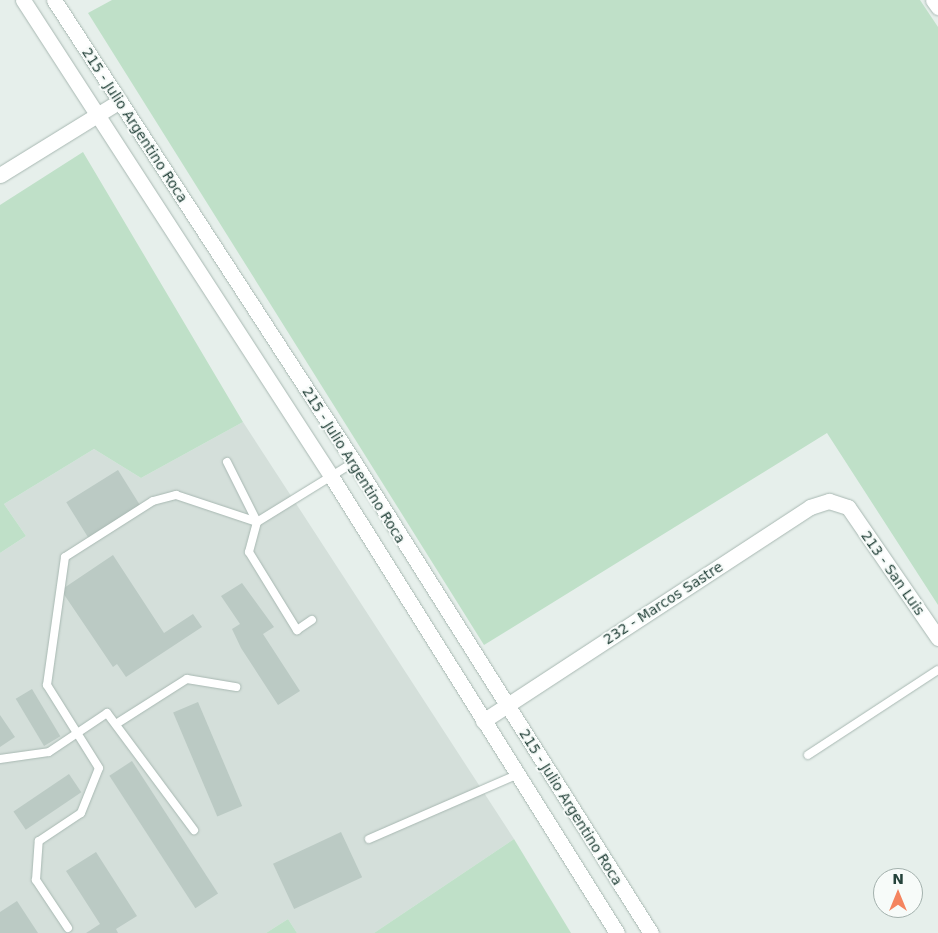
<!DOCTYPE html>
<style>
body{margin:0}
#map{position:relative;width:938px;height:933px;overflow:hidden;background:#e6efeb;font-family:"DejaVu Sans",sans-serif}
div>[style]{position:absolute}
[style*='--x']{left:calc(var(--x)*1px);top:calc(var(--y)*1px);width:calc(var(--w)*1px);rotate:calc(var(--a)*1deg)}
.built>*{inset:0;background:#d4dfda}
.green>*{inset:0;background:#bfe0c8}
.building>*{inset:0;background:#bbcac4;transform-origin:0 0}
.roads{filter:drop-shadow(0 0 1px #a8b8b2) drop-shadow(0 0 1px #a8b8b2)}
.lane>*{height:8px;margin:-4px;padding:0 4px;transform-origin:4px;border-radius:4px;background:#fff}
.street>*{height:15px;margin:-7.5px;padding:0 7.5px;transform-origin:7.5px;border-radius:7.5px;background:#fff}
.secondary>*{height:15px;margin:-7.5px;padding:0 7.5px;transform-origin:7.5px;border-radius:7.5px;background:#fff}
span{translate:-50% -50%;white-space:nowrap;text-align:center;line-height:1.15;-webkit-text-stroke:4px #f7fbf9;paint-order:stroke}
.street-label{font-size:14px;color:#24423a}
.north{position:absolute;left:873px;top:868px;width:50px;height:50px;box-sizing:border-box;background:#f7fbf9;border:1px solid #a3b1ad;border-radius:50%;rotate:0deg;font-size:14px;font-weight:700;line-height:20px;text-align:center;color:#24423a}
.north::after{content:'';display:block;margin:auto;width:18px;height:22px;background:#f4845f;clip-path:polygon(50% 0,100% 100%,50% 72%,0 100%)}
</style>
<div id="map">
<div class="built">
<div style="clip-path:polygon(243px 422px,514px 839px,374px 933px,297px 933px,288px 919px,266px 933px,0 933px,0 553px,26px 536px,4px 504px,94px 449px,141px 478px)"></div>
</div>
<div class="green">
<div style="clip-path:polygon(112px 0,920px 0,938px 27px,938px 605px,827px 433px,484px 645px,88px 13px)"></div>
<div style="clip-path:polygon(83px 152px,243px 422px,141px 478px,94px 449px,4px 504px,26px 536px,0 553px,0 205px)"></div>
<div style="clip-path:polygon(514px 839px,571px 933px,374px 933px)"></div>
<div style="clip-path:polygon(288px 919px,297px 933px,266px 933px)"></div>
</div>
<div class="building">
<div style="left:118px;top:470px;width:44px;height:61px;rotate:58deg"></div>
<div style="clip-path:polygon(113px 555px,164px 633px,193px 614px,202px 627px,126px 677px,117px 664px,113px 667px,61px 590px)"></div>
<div style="clip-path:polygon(242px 583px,274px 627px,263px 634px,300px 691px,278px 705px,241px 648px,232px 629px,240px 624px,221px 596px)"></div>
<div style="left:32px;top:689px;width:55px;height:19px;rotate:59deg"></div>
<div style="left:198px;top:702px;width:113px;height:27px;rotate:67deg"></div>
<div style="clip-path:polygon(0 715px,15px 737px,0 747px)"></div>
<div style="left:132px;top:761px;width:158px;height:27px;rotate:57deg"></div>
<div style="left:69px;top:774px;width:22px;height:67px;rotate:56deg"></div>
<div style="left:341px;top:832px;width:50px;height:75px;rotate:65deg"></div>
<div style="clip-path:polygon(96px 852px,137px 916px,116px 929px,118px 933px,86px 933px,100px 924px,66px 871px)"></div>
<div style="clip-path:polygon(17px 901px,38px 933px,0 933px,0 912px)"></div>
</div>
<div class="roads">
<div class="lane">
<div style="--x:227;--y:462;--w:67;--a:63.4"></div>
<div style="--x:257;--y:522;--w:31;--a:105"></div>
<div style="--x:249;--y:552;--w:92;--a:58.4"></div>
<div style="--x:297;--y:630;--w:18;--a:-34"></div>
<div style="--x:116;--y:724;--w:84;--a:-32.4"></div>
<div style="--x:187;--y:679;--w:50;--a:9.3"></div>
<div style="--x:808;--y:755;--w:155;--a:-33.2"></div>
<div style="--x:0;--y:759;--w:49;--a:-8.1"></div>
<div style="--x:49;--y:752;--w:70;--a:-33.9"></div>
<div style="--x:107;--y:713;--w:146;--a:53.4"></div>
<div style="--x:369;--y:839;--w:160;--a:-23.5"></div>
<div style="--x:68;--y:928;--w:58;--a:-123.7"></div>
<div style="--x:36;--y:880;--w:39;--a:-86"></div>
<div style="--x:39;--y:841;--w:50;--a:-33.7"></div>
<div style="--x:81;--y:813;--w:48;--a:-68.2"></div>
<div style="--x:99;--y:768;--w:98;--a:-122.1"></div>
<div style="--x:47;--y:685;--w:129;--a:-82"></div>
<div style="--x:65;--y:557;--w:104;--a:-32.5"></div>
<div style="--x:153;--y:501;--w:24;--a:-15"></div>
<div style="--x:176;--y:495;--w:85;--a:18.4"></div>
<div style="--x:257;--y:522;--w:114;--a:-31.7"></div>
</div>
<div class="street">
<div style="--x:933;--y:0;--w:9;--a:54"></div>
<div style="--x:0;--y:175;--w:141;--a:-31.7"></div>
<div style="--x:483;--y:721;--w:391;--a:-33.2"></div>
<div style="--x:810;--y:507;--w:20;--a:-18"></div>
<div style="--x:829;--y:501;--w:20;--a:18"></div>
<div style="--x:848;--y:507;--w:159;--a:55.5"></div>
</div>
<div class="secondary">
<div style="--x:23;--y:0;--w:567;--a:57.09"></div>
<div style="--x:331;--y:476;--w:539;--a:57.96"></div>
<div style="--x:54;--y:0;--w:551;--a:57"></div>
<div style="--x:354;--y:462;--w:557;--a:57.77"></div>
</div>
</div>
<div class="street-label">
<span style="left:135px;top:125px;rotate:57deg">215 - Julio Argentino Roca</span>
<span style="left:354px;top:465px;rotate:58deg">215 - Julio Argentino Roca</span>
<span style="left:893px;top:573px;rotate:55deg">213 - San Luis</span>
<span style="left:663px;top:603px;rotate:-33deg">232 - Marcos Sastre</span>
<span style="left:571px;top:807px;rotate:58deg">215 - Julio Argentino Roca</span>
</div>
<div class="north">N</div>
</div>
